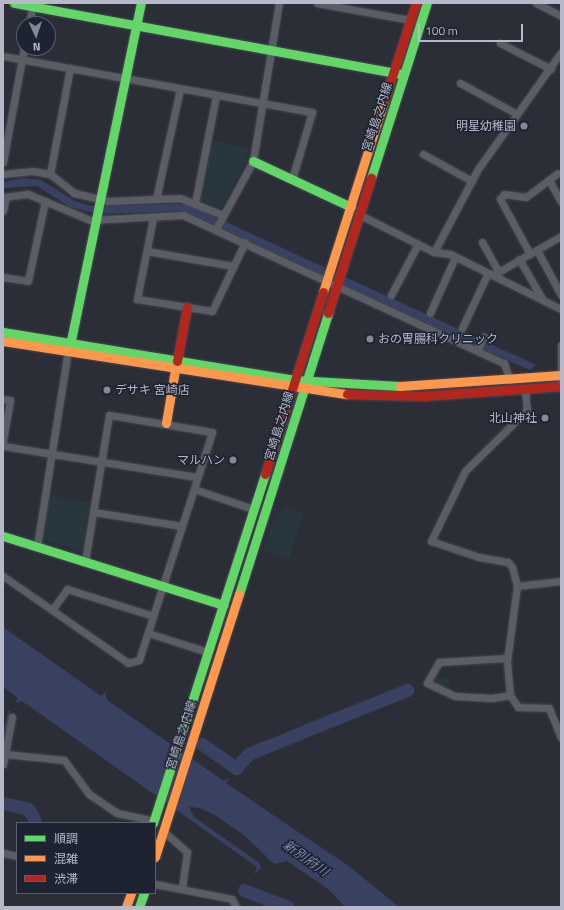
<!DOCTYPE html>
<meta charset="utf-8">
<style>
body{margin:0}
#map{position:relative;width:564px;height:910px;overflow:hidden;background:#2b2e37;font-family:"Titillium Web","Noto Sans JP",sans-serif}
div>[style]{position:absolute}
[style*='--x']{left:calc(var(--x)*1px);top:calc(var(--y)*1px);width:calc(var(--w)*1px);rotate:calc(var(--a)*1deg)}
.green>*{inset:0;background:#28363d}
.water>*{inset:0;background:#384160}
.stream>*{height:2px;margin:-1px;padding:0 1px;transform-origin:1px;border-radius:1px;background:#384160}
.river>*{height:13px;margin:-6.5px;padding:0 6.5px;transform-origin:6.5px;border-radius:6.5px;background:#384160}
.roads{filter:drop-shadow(0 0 1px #474951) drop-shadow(0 0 1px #474951)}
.street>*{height:7px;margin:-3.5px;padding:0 3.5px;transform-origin:3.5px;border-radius:3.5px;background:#5b5d65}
.fast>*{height:9px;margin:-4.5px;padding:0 4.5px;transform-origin:4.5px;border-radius:4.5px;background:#63d668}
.slow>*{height:9px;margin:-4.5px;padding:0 4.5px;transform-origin:4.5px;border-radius:4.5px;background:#ff974d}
.jam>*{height:9px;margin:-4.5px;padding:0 4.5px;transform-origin:4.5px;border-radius:4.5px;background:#b3261e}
.dots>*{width:11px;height:11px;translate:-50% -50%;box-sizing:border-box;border:2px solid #1e2332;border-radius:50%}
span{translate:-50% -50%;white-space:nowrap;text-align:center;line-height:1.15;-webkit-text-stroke:3px #1e2332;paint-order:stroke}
.street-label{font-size:12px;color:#b5b9c8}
.poi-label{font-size:12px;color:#b5b9c8}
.right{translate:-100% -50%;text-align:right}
.left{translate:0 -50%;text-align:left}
.water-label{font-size:13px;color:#7d8aaf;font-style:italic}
.frame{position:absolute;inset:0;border:4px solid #b5b9c8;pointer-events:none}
.legend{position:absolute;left:16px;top:822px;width:140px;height:72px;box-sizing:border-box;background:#1e2332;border:1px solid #5a5f6e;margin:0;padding:5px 7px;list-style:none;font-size:12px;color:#b5b9c8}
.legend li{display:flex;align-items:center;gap:8px;height:20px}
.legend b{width:20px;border:1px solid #5a5f6e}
.north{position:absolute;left:16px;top:16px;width:40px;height:40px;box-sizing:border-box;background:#1e2332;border:1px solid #5a5f6e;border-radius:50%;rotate:177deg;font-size:11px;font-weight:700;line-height:16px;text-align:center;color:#b5b9c8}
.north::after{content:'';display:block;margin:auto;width:14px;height:18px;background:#858895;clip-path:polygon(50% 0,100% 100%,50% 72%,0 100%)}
.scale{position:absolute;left:418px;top:24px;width:105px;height:18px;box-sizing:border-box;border:2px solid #b5b9c8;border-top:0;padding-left:5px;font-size:12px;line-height:14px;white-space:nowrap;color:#b5b9c8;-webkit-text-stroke:3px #1e2332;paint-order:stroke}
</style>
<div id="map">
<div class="green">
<div style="clip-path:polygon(211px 140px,249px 148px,247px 159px,222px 207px,217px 209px,199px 198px)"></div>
<div style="clip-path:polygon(49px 495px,91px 503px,83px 552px,43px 539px)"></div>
<div style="clip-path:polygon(287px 508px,304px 513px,289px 559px,263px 551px,276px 513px)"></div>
<div style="clip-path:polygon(434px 678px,449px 678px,449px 691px,435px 683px)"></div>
</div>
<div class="water">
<div style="clip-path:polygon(23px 178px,41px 180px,75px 201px,91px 206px,187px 204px,482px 340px,478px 347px,184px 211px,98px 214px,70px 207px,37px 186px,3px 188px,3px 182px)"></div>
<div style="clip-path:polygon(483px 341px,526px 360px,536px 365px,530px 370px,480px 348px)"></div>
<div style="clip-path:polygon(3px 627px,101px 696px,105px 692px,107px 700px,224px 781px,230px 777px,226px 783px,350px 867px,399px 907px,345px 907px,328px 889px,287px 861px,274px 864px,245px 836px,215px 815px,200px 808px,189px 807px,194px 817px,258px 862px,261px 868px,254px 874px,257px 867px,22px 701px,15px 703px,18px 698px,3px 687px)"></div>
</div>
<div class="stream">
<div style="--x:3;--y:742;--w:31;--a:-79"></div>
</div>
<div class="river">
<div style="--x:307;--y:730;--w:108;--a:-21.8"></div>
<div style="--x:202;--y:744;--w:42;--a:35.2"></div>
<div style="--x:236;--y:768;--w:18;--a:-49"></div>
<div style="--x:248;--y:754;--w:59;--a:-21.8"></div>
<div style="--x:3;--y:803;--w:26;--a:13"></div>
<div style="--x:28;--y:809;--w:13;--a:58"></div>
<div style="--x:244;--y:890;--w:47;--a:21.1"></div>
</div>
<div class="roads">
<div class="street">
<div style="--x:317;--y:3;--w:95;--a:10.4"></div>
<div style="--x:536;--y:3;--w:28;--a:27"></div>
<div style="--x:29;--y:24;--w:21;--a:-79"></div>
<div style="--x:500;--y:43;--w:57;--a:27"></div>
<div style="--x:3;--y:56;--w:314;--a:10.3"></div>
<div style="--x:312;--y:112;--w:70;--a:106.6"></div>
<div style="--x:460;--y:83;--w:65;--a:28.5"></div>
<div style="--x:180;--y:89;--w:113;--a:102.3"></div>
<div style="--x:156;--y:199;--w:24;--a:-2"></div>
<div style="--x:180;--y:198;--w:46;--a:21.6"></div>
<div style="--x:423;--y:154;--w:56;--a:28.9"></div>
<div style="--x:3;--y:162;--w:116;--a:-79.6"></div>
<div style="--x:3;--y:174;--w:30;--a:-6"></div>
<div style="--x:33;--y:171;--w:17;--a:10"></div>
<div style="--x:50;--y:174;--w:31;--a:38"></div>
<div style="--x:74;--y:193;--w:35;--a:13"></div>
<div style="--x:108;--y:201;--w:48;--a:-2.4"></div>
<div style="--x:50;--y:174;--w:108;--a:-79.3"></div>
<div style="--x:549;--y:180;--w:25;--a:61"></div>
<div style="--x:3;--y:197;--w:25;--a:-7"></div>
<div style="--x:28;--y:194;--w:67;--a:22.8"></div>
<div style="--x:90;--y:220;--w:93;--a:-3.1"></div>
<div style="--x:183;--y:215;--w:353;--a:24.8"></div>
<div style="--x:504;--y:363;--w:18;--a:71"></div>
<div style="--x:195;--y:203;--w:109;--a:-78.9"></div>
<div style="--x:3;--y:211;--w:14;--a:-78"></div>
<div style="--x:358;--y:214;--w:85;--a:26.6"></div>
<div style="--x:434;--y:252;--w:16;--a:7"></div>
<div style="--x:450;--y:254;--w:124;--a:26.4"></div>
<div style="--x:153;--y:218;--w:83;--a:101.2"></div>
<div style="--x:137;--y:299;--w:76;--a:9.1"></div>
<div style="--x:212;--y:311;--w:76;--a:-64.4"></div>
<div style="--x:216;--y:229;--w:77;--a:-61.4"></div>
<div style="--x:253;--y:161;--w:160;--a:-80.7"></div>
<div style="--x:482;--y:242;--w:33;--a:61"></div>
<div style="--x:537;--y:250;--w:51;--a:61.9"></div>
<div style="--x:147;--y:251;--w:87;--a:9.9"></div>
<div style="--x:434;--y:252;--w:94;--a:-62.1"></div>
<div style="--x:478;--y:169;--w:143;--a:-54.6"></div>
<div style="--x:530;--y:254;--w:63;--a:-118.6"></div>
<div style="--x:500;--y:199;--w:6;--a:-51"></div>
<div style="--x:504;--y:194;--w:22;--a:8"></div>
<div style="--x:526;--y:197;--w:39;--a:-37"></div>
<div style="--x:519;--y:259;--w:48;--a:59.7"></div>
<div style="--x:493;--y:275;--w:78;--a:-29.8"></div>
<div style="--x:3;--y:277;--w:25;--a:9"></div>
<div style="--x:28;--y:281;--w:82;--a:-78"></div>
<div style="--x:391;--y:295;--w:58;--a:-62.1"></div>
<div style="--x:430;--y:313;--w:61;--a:-65.9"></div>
<div style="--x:462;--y:328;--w:61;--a:-64.7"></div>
<div style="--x:561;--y:345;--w:43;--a:90"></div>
<div style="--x:477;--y:350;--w:15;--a:-62"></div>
<div style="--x:525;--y:389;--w:21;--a:85"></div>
<div style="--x:527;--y:410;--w:87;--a:135.5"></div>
<div style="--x:465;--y:471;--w:78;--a:115.9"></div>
<div style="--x:431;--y:541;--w:51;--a:18.4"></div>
<div style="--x:479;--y:557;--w:29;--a:10"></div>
<div style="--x:508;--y:562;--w:6;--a:51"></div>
<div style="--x:512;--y:567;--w:20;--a:75"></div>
<div style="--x:517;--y:586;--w:76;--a:97.6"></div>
<div style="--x:507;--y:661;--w:34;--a:85"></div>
<div style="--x:510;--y:695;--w:14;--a:56"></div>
<div style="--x:518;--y:707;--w:31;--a:2"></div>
<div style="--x:549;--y:708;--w:32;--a:68"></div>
<div style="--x:3;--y:399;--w:7;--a:8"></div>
<div style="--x:10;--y:400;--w:41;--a:99.9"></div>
<div style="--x:3;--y:446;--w:196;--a:9.1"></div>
<div style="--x:194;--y:489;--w:62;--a:18.7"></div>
<div style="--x:94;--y:512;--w:89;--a:9"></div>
<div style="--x:37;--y:546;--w:197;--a:-81"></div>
<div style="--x:3;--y:576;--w:152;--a:34.8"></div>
<div style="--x:128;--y:663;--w:11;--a:-15"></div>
<div style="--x:139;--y:660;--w:239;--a:-72.2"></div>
<div style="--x:212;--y:432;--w:104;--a:-170.6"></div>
<div style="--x:109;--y:415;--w:148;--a:99.3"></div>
<div style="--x:517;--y:586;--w:44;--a:-6.5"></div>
<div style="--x:52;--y:610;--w:26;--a:-54"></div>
<div style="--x:67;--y:589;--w:90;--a:17.4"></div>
<div style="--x:148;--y:633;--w:63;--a:17.6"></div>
<div style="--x:507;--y:658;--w:68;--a:176.6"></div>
<div style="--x:439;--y:662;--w:24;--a:120"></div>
<div style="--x:427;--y:683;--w:31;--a:25"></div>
<div style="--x:455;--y:696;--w:37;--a:3"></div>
<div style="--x:492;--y:698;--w:18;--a:-9"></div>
<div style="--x:5;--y:754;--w:59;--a:5.8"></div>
<div style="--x:64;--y:760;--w:42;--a:53.7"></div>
<div style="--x:89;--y:794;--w:34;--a:34"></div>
<div style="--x:117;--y:813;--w:38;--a:12"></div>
<div style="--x:3;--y:764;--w:48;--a:-79.2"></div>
<div style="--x:163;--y:831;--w:32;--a:41"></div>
<div style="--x:187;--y:852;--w:37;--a:98"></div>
<div style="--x:3;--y:853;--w:14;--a:12"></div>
<div style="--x:155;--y:884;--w:78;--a:11"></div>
<div style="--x:232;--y:899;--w:9;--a:63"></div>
</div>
<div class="fast">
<div style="--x:14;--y:3;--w:393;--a:10.4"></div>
<div style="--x:253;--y:161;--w:108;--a:25.1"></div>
<div style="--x:371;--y:178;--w:184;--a:-72.3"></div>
<div style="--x:3;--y:332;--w:296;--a:9.3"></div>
<div style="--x:295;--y:380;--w:105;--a:3.3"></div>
<div style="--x:69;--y:350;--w:354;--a:-78.3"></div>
<div style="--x:3;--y:536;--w:231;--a:17.4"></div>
<div style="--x:239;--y:594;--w:295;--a:-72.4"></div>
<div style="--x:153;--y:823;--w:367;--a:-72.2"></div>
<div style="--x:139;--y:907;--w:15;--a:-70"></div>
</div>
<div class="slow">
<div style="--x:323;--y:292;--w:201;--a:-72.3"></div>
<div style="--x:3;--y:341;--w:348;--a:8.8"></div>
<div style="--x:400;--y:386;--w:161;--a:-3.9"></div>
<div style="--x:166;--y:423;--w:54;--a:-80.4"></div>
<div style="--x:155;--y:857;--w:276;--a:-72.3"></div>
<div style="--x:126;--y:907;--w:15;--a:-70"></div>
</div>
<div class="jam">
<div style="--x:384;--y:101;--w:103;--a:-71.9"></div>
<div style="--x:328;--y:313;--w:142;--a:-72.3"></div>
<div style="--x:177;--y:361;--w:55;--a:-79.5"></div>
<div style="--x:347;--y:394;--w:76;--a:1.5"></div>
<div style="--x:423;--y:396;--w:138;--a:-4.1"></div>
<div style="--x:265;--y:474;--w:191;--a:-72.3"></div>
</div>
</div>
<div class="dots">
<div style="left:524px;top:126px;background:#858895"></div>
<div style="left:370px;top:339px;background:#858895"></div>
<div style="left:107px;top:390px;background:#858895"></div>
<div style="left:545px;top:418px;background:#858895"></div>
<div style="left:233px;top:460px;background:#858895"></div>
</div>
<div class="street-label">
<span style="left:377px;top:117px;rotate:-72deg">宮崎島之内線</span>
<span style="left:279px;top:426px;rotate:-73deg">宮崎島之内線</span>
<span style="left:181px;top:735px;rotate:-72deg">宮崎島之内線</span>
</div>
<div class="poi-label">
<span class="right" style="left:516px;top:126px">明星幼稚園</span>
<span class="left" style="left:378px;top:339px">おの胃腸科クリニック</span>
<span class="left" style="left:115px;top:390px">デサキ 宮崎店</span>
<span class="right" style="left:537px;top:418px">北山神社</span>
<span class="right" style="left:225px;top:460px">マルハン</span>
</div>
<div class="water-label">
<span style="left:306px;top:858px;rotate:35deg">新別府川</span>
</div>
<div class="frame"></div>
<ul class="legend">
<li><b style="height:5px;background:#63d668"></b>順調</li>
<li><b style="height:5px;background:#ff974d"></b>混雑</li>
<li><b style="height:5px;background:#b3261e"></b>渋滞</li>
</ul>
<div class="north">N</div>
<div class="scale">100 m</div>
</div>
